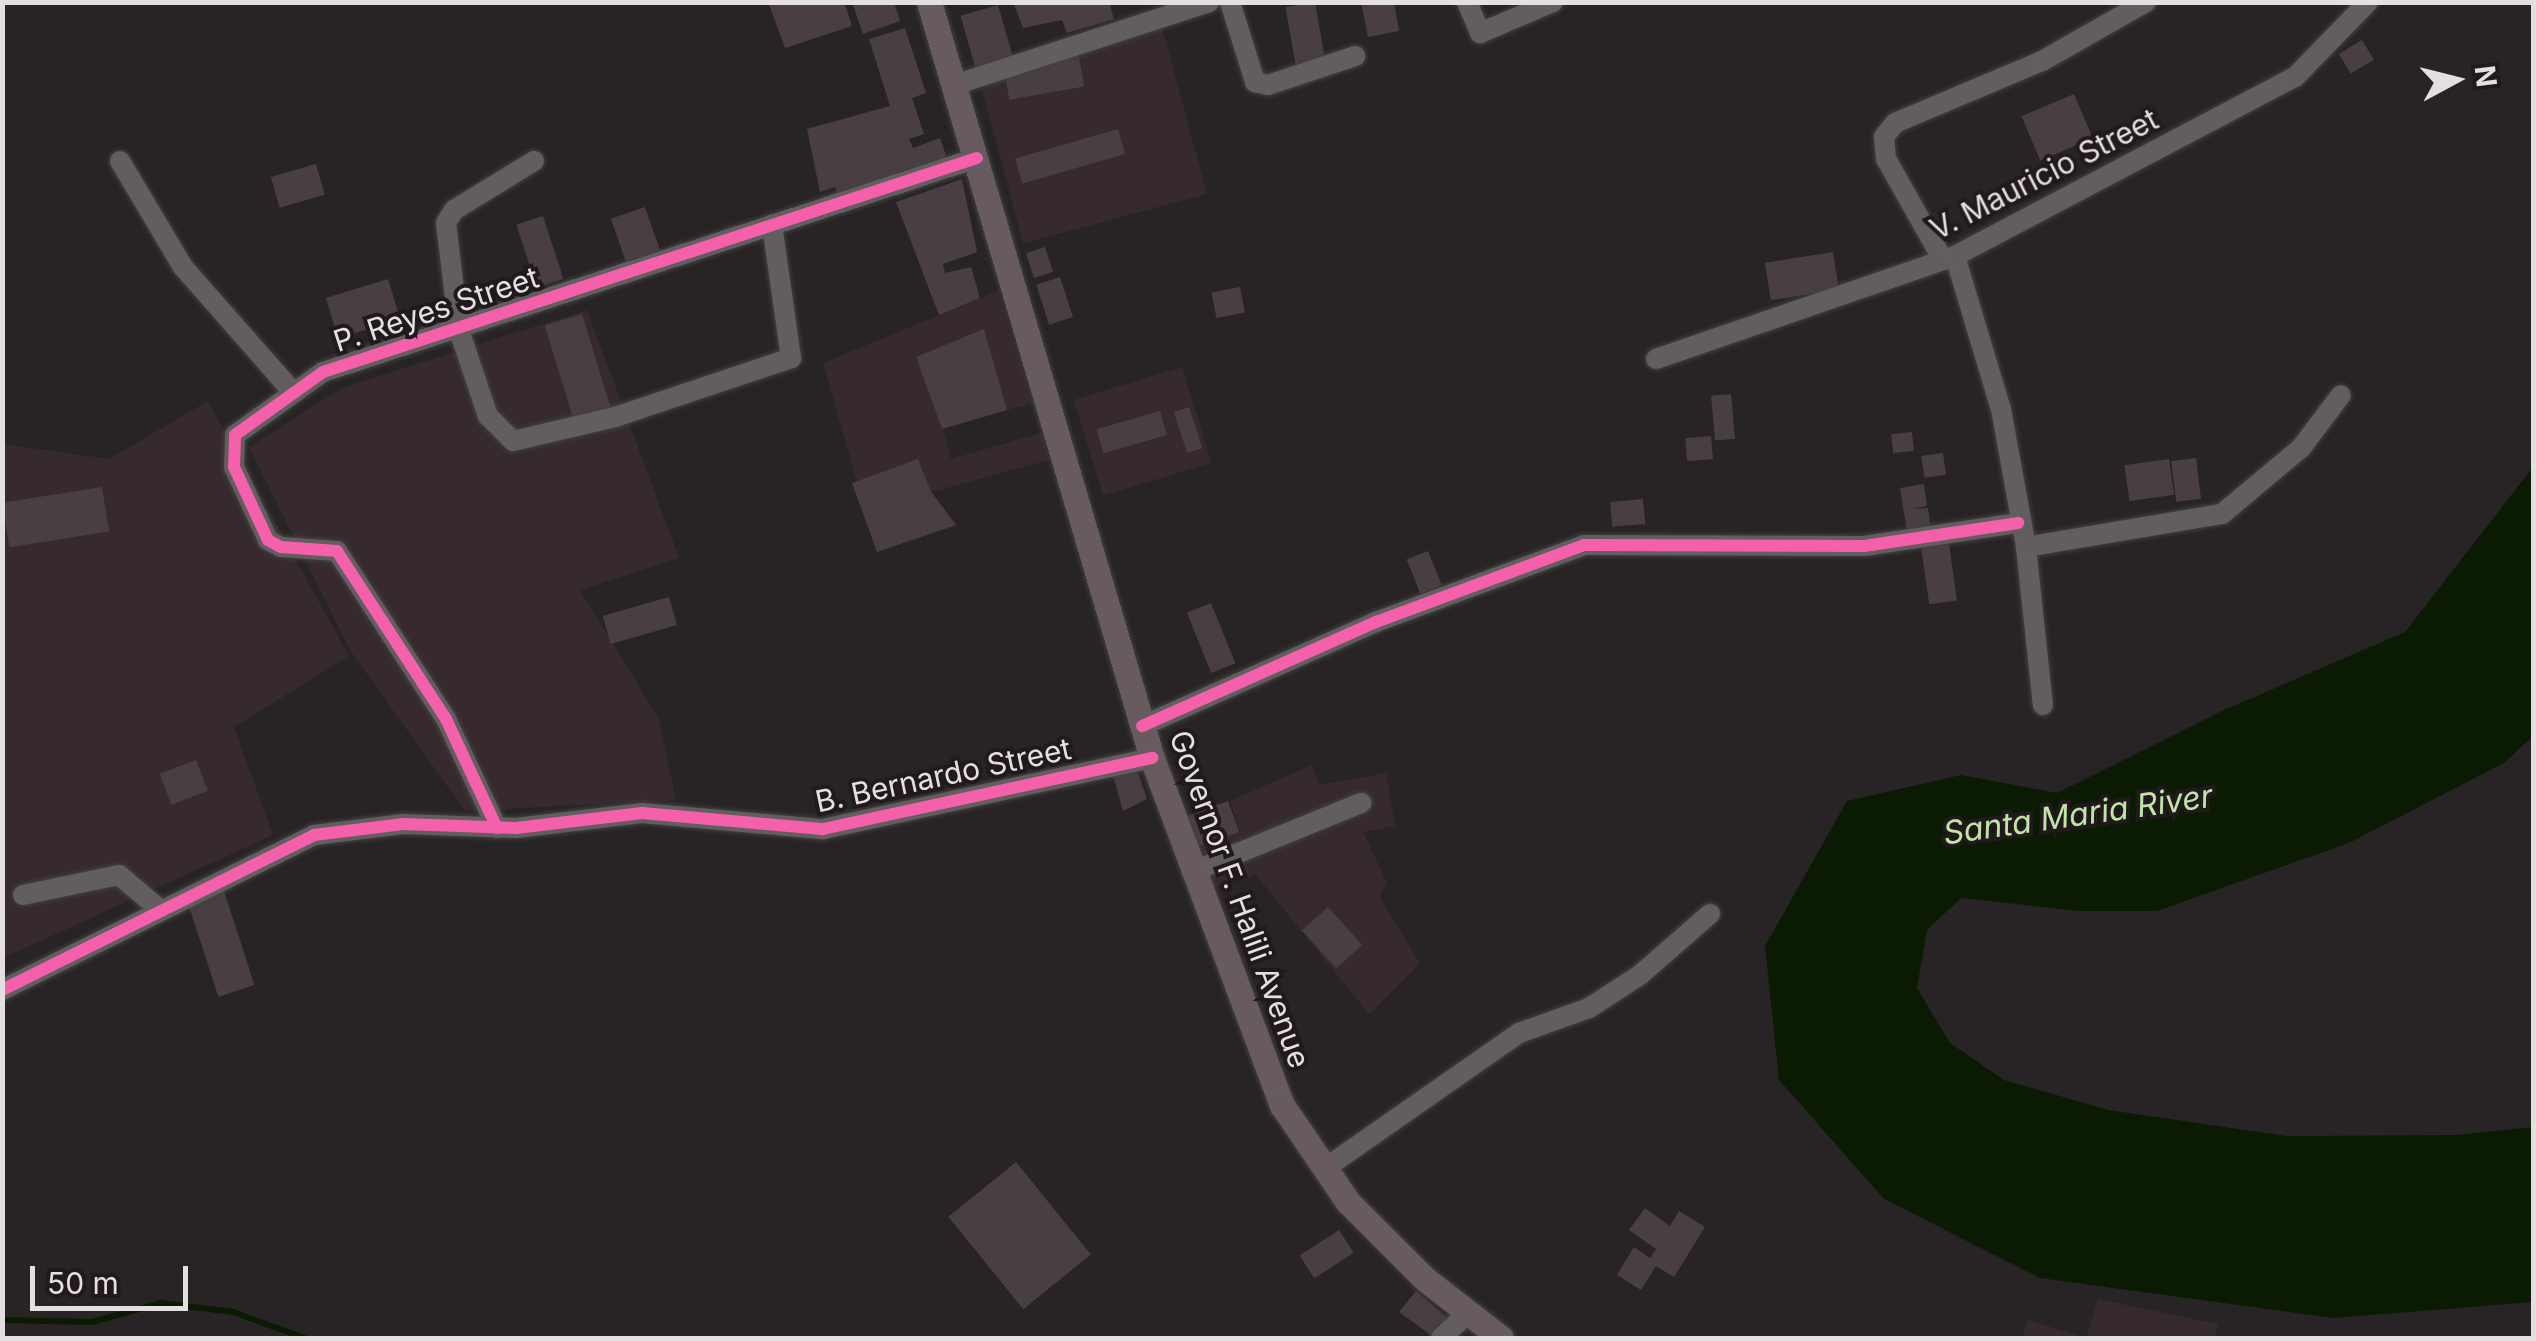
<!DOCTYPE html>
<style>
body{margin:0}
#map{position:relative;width:2536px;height:1341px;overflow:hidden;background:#282426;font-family:Inter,sans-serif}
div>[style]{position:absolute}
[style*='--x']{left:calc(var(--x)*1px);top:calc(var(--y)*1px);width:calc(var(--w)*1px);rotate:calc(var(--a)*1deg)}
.built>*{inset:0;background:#362a2e;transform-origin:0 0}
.water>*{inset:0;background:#0a1a03}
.stream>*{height:6px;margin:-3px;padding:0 3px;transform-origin:3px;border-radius:3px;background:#0a1a03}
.building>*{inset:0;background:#493f43;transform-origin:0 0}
.roads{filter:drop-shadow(0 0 2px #434041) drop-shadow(0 0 2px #434041)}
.minor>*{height:20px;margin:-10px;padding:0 10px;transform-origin:10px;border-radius:10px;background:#625e5f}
.major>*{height:25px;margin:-12.5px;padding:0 12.5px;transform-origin:12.5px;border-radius:12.5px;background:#675b60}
.cycleway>*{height:12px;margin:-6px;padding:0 6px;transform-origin:6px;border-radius:6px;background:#f560ab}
span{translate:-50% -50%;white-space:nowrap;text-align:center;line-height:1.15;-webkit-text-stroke:8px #21191c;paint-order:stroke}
.street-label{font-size:30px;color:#e4dfe0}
.water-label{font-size:32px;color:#c0e6a7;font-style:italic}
.frame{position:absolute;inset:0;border:5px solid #e4dfe0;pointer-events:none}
.north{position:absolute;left:2406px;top:30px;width:100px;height:100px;-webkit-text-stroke:8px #21191c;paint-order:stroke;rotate:83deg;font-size:28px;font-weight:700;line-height:40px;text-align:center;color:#e4dfe0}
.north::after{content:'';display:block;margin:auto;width:35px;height:45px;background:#e4dfe0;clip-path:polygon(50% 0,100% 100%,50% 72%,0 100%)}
.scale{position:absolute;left:30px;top:1266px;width:158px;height:45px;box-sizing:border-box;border:5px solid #e4dfe0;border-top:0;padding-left:12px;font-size:30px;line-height:35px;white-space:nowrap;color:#e4dfe0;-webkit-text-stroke:8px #21191c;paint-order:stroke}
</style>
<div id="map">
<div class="built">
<div style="left:1161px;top:23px;width:177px;height:190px;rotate:75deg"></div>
<div style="clip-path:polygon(998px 291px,1032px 403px,943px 429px,951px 459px,1041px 433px,1049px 460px,932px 492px,956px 525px,877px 552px,823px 363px)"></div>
<div style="clip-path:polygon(587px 310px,679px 558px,580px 590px,659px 719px,676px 800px,465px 811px,350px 650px,249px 447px,342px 388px)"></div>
<div style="left:1182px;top:367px;width:100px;height:113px;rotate:73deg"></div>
<div style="clip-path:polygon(208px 401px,349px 656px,234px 727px,273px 835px,3px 958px,3px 444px,109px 459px)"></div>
<div style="clip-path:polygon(1312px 765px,1319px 785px,1386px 773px,1395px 826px,1363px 832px,1387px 883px,1379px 896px,1420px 963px,1369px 1014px,1256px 875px,1210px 889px,1195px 847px,1240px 832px,1230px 801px)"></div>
<div style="clip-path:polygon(2098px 1299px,2218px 1324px,2215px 1338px,2022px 1338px,2028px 1320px,2086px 1338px)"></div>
</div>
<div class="water">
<div style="clip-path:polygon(2533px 467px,2533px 736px,2504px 763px,2349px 843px,2157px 911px,2078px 911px,1961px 898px,1927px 930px,1917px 988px,1950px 1043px,2004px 1080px,2108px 1110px,2286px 1136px,2456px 1135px,2533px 1127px,2533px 1302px,2333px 1318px,2040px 1278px,1884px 1199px,1779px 1080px,1765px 946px,1847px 801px,1961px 775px,2057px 793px,2222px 711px,2405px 632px)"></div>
</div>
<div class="stream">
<div style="--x:2;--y:1320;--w:90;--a:1.3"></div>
<div style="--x:92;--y:1322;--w:72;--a:-15.4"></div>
<div style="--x:161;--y:1303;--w:73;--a:7.1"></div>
<div style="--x:233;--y:1312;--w:77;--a:19.9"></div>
</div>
<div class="building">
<div style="clip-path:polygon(768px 2px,844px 2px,852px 26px,785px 48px)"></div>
<div style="clip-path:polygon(852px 2px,894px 2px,900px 21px,863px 34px)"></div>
<div style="clip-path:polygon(1013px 2px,1109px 2px,1114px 19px,1067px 33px,1062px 20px,1023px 28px)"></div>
<div style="left:1315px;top:2px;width:58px;height:30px;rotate:80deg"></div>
<div style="clip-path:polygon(1361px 2px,1394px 2px,1399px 31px,1368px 37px)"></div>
<div style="left:998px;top:5px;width:53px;height:39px;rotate:74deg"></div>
<div style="clip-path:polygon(905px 28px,926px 93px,912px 98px,924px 134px,909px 139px,913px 148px,940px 138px,948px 161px,839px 200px,835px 187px,820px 192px,807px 129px,890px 106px,869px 39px)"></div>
<div style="left:2362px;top:40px;width:23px;height:27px;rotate:59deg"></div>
<div style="left:1078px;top:51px;width:36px;height:76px;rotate:80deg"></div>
<div style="left:2074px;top:94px;width:48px;height:57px;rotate:67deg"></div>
<div style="left:1118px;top:129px;width:26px;height:107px;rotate:74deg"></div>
<div style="left:316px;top:164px;width:32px;height:47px;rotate:74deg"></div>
<div style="clip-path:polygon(962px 179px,977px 252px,943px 264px,945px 273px,971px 267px,980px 298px,939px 315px,896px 202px)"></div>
<div style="left:645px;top:207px;width:46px;height:36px;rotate:71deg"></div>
<div style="left:543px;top:216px;width:66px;height:28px;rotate:72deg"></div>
<div style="left:1045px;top:247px;width:26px;height:20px;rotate:72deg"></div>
<div style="left:1833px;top:252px;width:38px;height:69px;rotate:81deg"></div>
<div style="left:1060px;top:277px;width:42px;height:25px;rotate:72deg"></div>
<div style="left:388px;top:279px;width:42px;height:65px;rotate:73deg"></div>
<div style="left:1240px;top:287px;width:26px;height:29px;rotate:79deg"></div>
<div style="left:582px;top:314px;width:104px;height:39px;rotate:73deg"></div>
<div style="clip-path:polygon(984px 329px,1007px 410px,942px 429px,916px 357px)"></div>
<div style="left:1731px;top:394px;width:45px;height:20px;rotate:85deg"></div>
<div style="left:1189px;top:407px;width:43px;height:16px;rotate:72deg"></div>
<div style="left:1160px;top:411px;width:25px;height:66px;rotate:74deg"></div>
<div style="left:1912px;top:432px;width:19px;height:21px;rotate:84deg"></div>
<div style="left:1711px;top:436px;width:23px;height:26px;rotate:85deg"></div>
<div style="left:1943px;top:453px;width:22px;height:22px;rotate:82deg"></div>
<div style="left:2196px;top:458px;width:41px;height:25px;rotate:83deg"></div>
<div style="clip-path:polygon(918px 459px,931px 492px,956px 525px,877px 552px,852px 483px)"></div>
<div style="left:2169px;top:459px;width:36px;height:45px;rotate:82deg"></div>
<div style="clip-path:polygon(1924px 484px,1927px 506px,1910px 509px,1928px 508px,1931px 530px,1907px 532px,1900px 488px)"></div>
<div style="left:102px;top:487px;width:45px;height:101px;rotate:81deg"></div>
<div style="left:1643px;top:499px;width:25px;height:33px;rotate:85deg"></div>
<div style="left:1949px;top:544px;width:57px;height:28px;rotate:82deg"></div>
<div style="left:1428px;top:551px;width:37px;height:23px;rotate:68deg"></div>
<div style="left:669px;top:597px;width:29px;height:69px;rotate:74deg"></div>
<div style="left:1211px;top:603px;width:65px;height:26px;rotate:68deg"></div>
<div style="left:196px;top:760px;width:33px;height:39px;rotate:69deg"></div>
<div style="clip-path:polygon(1137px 770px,1147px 799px,1123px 811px,1113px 775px)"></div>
<div style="left:1228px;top:801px;width:33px;height:47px;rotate:70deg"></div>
<div style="left:223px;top:888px;width:102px;height:38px;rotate:72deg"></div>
<div style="left:1328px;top:907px;width:51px;height:35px;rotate:48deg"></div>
<div style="left:1016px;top:1162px;width:119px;height:87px;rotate:51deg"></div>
<div style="clip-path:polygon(1645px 1208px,1670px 1226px,1679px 1211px,1705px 1227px,1674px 1277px,1656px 1266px,1641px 1290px,1617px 1275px,1634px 1247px,1650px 1258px,1656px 1249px,1629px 1230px)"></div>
<div style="left:1339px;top:1230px;width:27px;height:47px;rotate:57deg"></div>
<div style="clip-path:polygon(1416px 1291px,1450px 1320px,1435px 1338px,1399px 1312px)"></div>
</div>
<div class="roads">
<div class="minor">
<div style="--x:1230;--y:2;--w:84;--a:72.6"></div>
<div style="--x:1255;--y:82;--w:13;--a:13"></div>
<div style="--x:1268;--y:85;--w:92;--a:-18.4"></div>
<div style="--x:1467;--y:2;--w:34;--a:67"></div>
<div style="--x:1480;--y:33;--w:79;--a:-23"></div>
<div style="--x:954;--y:85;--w:268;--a:-18"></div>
<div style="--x:120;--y:161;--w:123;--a:59.3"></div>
<div style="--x:183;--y:267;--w:167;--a:48.7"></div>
<div style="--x:534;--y:161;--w:94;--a:148.5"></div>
<div style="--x:454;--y:210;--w:15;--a:122"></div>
<div style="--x:446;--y:223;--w:108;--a:83.1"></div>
<div style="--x:459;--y:330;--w:91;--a:71.4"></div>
<div style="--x:488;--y:416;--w:35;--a:45"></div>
<div style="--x:513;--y:441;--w:105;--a:-13.2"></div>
<div style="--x:615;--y:417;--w:186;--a:-18.5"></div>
<div style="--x:791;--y:358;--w:135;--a:-98.1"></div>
<div style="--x:1955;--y:256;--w:160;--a:73.3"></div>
<div style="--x:2001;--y:409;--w:140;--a:79.7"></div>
<div style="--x:2026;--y:547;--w:159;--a:83.9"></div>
<div style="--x:1943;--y:260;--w:116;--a:-119.4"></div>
<div style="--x:1886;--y:159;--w:22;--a:-95"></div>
<div style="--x:1884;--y:137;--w:18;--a:-52"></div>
<div style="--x:1895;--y:123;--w:160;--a:-22.9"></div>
<div style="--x:2042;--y:61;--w:120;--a:-29.6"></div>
<div style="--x:1656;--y:359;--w:316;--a:-19"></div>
<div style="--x:1955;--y:256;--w:384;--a:-27.8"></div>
<div style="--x:2295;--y:77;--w:105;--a:-45.8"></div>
<div style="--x:2026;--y:547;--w:199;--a:-9.6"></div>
<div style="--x:2222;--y:514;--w:103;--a:-39.9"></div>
<div style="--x:2301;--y:448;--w:66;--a:-53"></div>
<div style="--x:1142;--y:726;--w:256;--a:-24"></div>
<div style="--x:1376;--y:622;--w:222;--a:-20.3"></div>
<div style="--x:1584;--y:545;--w:280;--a:0.2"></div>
<div style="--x:1864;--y:546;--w:156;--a:-8.5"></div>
<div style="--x:497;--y:828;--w:120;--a:-115.1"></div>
<div style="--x:446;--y:719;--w:200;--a:-123"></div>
<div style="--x:337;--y:551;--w:56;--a:-175.9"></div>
<div style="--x:281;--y:547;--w:15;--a:-152"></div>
<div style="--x:268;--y:540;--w:81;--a:-115"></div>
<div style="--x:234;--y:467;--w:32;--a:-88"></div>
<div style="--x:235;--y:435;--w:108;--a:-35.6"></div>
<div style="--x:323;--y:372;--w:688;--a:-18.12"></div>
<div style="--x:1192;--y:872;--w:183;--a:-22.2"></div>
<div style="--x:23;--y:895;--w:98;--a:-11.8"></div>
<div style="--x:119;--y:875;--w:51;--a:40.2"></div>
<div style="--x:2;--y:990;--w:348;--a:-26.4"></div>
<div style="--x:314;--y:835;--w:90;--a:-7"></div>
<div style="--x:403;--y:824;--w:113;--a:2"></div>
<div style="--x:516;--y:828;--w:127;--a:-6.8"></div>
<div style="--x:642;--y:813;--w:182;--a:5.1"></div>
<div style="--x:823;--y:829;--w:337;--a:-12.2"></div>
<div style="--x:1324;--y:1169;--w:238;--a:-34.9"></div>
<div style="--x:1519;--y:1033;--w:74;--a:-19.7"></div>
<div style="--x:1589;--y:1008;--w:61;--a:-32.9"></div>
<div style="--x:1640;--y:975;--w:93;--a:-41.1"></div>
<div style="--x:1441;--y:1338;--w:37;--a:-43"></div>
</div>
<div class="major">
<div style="--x:929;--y:2;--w:788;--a:73.57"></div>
<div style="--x:1152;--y:758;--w:371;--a:69.5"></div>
<div style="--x:1282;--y:1105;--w:117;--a:55.8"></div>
<div style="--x:1348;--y:1202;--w:109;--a:45"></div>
<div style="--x:1425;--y:1279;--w:96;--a:37.8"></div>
</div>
</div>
<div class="cycleway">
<div style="--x:1142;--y:726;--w:256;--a:-24"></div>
<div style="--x:1376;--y:622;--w:222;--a:-20.3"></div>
<div style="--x:1584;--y:545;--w:280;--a:0.2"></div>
<div style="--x:1864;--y:546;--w:156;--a:-8.5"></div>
<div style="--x:497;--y:828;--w:120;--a:-115.1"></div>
<div style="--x:446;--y:719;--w:200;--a:-123"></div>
<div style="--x:337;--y:551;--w:56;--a:-175.9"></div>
<div style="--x:281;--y:547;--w:15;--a:-152"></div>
<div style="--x:268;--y:540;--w:81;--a:-115"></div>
<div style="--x:234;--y:467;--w:32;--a:-88"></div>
<div style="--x:235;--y:435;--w:108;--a:-35.6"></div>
<div style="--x:323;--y:372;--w:688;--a:-18.12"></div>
<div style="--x:2;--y:990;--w:348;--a:-26.4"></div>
<div style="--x:314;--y:835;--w:90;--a:-7"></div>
<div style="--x:403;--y:824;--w:113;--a:2"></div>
<div style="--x:516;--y:828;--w:127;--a:-6.8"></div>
<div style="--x:642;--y:813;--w:182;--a:5.1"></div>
<div style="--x:823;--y:829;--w:337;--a:-12.2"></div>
</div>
<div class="street-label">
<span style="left:2044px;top:174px;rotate:-27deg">V. Mauricio Street</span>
<span style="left:436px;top:309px;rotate:-18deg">P. Reyes Street</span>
<span style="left:943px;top:775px;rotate:-12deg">B. Bernardo Street</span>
<span style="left:1240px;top:899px;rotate:70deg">Governor F. Halili Avenue</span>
</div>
<div class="water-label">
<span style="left:2078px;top:815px;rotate:-8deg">Santa Maria River</span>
</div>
<div class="frame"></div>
<div class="north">N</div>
<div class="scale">50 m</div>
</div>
